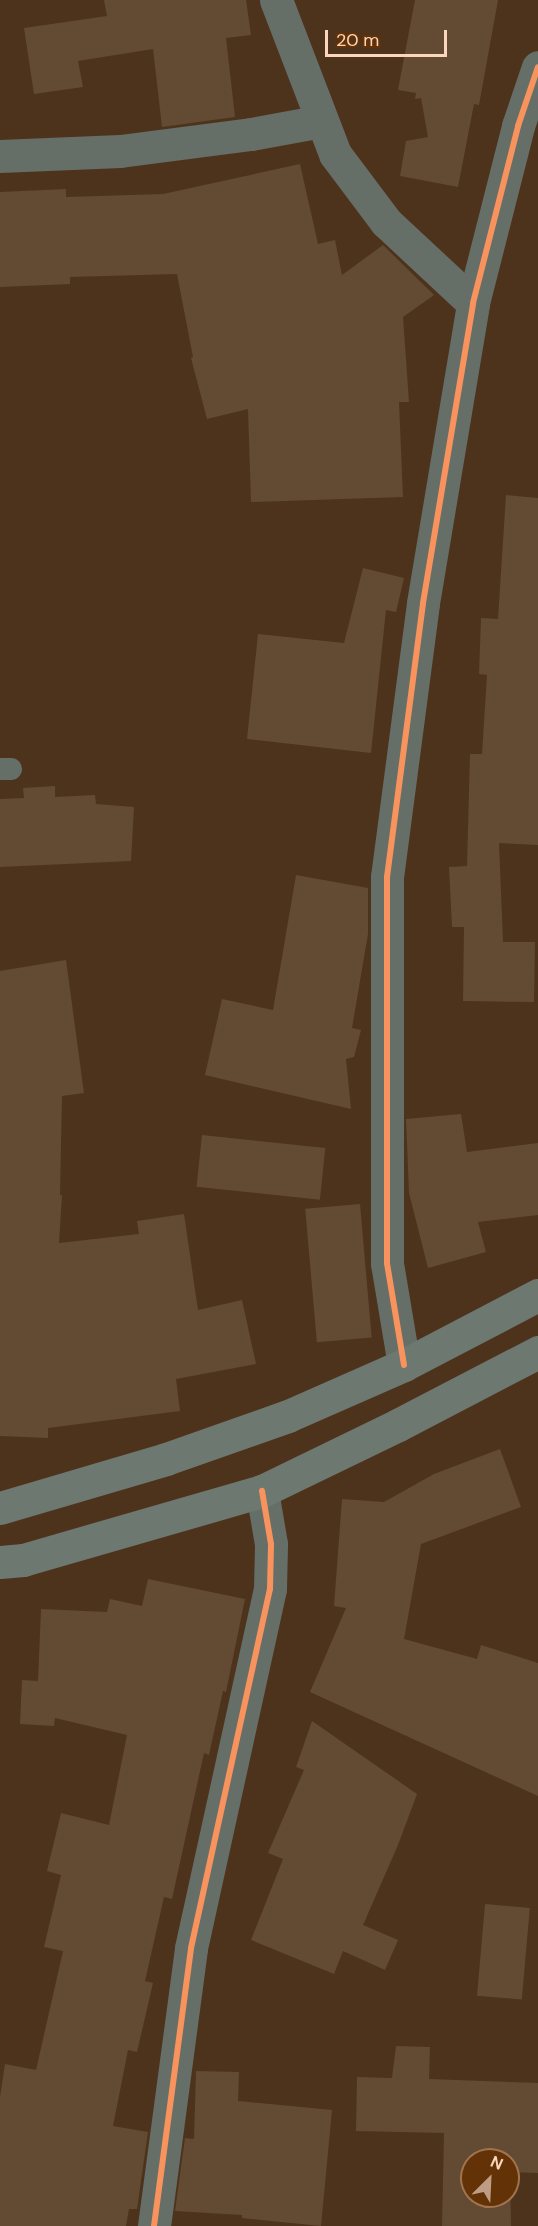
<!DOCTYPE html>
<style>
body{margin:0}
#map{position:relative;width:538px;height:2226px;overflow:hidden;background:#4e331c;font-family:"DM Sans",sans-serif}
div>[style]{position:absolute}
[style*='--x']{left:calc(var(--x)*1px);top:calc(var(--y)*1px);width:calc(var(--w)*1px);rotate:calc(var(--a)*1deg)}
.building>*{inset:0;background:#634a33;transform-origin:0 0}
.service>*{height:22px;margin:-11px;padding:0 11px;transform-origin:11px;border-radius:11px;background:#666e68}
.minor>*{height:33px;margin:-16.5px;padding:0 16.5px;transform-origin:16.5px;border-radius:16.5px;background:#666e68}
.secondary>*{height:33px;margin:-16.5px;padding:0 16.5px;transform-origin:16.5px;border-radius:16.5px;background:#6d7871}
.cycleway>*{height:6px;margin:-3px;padding:0 3px;transform-origin:3px;border-radius:3px;background:#f8935d}
span{translate:-50% -50%;white-space:nowrap;text-align:center;line-height:1.15;-webkit-text-stroke:6px #633207;paint-order:stroke}
.north{position:absolute;left:460px;top:2148px;width:60px;height:60px;box-sizing:border-box;background:#633207;border:2px solid #a0744f;border-radius:50%;rotate:24deg;font-size:16px;font-weight:700;line-height:24px;text-align:center;color:#fbd6bc}
.north::after{content:'';display:block;margin:auto;width:21px;height:27px;background:#be9d84;clip-path:polygon(50% 0,100% 100%,50% 72%,0 100%)}
.scale{position:absolute;left:325px;top:30px;width:122px;height:27px;box-sizing:border-box;border:3px solid #fbd6bc;border-top:0;padding-left:8px;font-size:18px;line-height:21px;white-space:nowrap;color:#fbd6bc;-webkit-text-stroke:4px #633207;paint-order:stroke}
</style>
<div id="map">
<div class="building">
<div style="clip-path:polygon(104px 0,246px 0,251px 35px,226px 38px,235px 117px,162px 127px,153px 49px,78px 61px,83px 87px,34px 94px,24px 28px,107px 16px)"></div>
<div style="clip-path:polygon(415px 0,498px 0,479px 105px,474px 104px,458px 187px,400px 176px,406px 141px,428px 137px,421px 98px,415px 99px,416px 93px,398px 90px)"></div>
<div style="clip-path:polygon(300px 164px,318px 244px,335px 240px,342px 275px,383px 245px,434px 295px,403px 317px,409px 402px,399px 402px,403px 497px,251px 502px,248px 409px,207px 419px,191px 358px,193px 357px,177px 274px,70px 277px,70px 284px,0 287px,0 192px,66px 189px,66px 197px,163px 194px)"></div>
<div style="clip-path:polygon(506px 495px,538px 498px,538px 845px,499px 843px,503px 942px,535px 942px,534px 1002px,463px 1001px,464px 927px,452px 927px,449px 867px,467px 866px,470px 754px,482px 754px,487px 675px,479px 674px,481px 618px,498px 619px)"></div>
<div style="clip-path:polygon(363px 568px,404px 578px,396px 612px,386px 610px,371px 753px,247px 739px,258px 634px,344px 643px)"></div>
<div style="clip-path:polygon(55px 786px,55px 797px,95px 795px,96px 804px,134px 807px,131px 861px,0 867px,0 799px,24px 798px,23px 788px)"></div>
<div style="clip-path:polygon(296px 875px,368px 888px,368px 934px,352px 1028px,361px 1030px,354px 1057px,346px 1059px,351px 1109px,205px 1075px,222px 999px,273px 1010px)"></div>
<div style="clip-path:polygon(66px 960px,84px 1093px,62px 1096px,60px 1195px,62px 1195px,59px 1243px,139px 1234px,137px 1221px,184px 1214px,198px 1310px,242px 1300px,256px 1364px,176px 1379px,180px 1411px,48px 1428px,48px 1438px,0 1436px,0 971px)"></div>
<div style="clip-path:polygon(461px 1114px,467px 1152px,538px 1143px,538px 1215px,478px 1222px,486px 1252px,428px 1268px,409px 1193px,406px 1119px)"></div>
<div style="left:202px;top:1135px;width:124px;height:52px;rotate:6deg"></div>
<div style="left:360px;top:1204px;width:134px;height:55px;rotate:85deg"></div>
<div style="clip-path:polygon(500px 1449px,521px 1507px,421px 1544px,404px 1639px,477px 1659px,481px 1645px,538px 1663px,538px 1796px,310px 1692px,346px 1608px,334px 1606px,342px 1499px,384px 1502px,434px 1474px)"></div>
<div style="clip-path:polygon(148px 1579px,245px 1599px,226px 1692px,223px 1691px,209px 1755px,204px 1753px,172px 1899px,164px 1897px,145px 1981px,153px 1983px,137px 2052px,128px 2050px,113px 2126px,148px 2132px,137px 2209px,129px 2209px,126px 2226px,0 2226px,0 2097px,5px 2064px,36px 2070px,63px 1951px,44px 1947px,61px 1875px,47px 1871px,61px 1813px,109px 1825px,127px 1735px,55px 1718px,54px 1726px,20px 1724px,22px 1680px,38px 1681px,41px 1609px,107px 1612px,110px 1599px,142px 1606px)"></div>
<div style="clip-path:polygon(312px 1721px,417px 1794px,398px 1845px,363px 1925px,398px 1940px,385px 1970px,343px 1951px,334px 1974px,251px 1940px,283px 1859px,268px 1853px,304px 1770px,296px 1767px)"></div>
<div style="left:485px;top:1904px;width:45px;height:92px;rotate:5deg"></div>
<div style="clip-path:polygon(evenodd,396px 2046px,430px 2047px,429px 2079px,538px 2083px,538px 2173px,510px 2172px,511px 2226px,442px 2226px,444px 2133px,356px 2131px,357px 2077px,392px 2078px,396px 2046px,472px 2160px,508px 2160px,508px 2196px,472px 2196px,472px 2160px)"></div>
<div style="clip-path:polygon(196px 2071px,239px 2072px,238px 2101px,332px 2110px,321px 2226px,242px 2218px,242px 2215px,175px 2211px,185px 2138px,194px 2139px)"></div>
</div>
<div class="service">
<div style="--x:0;--y:769;--w:11;--a:0"></div>
</div>
<div class="minor">
<div style="--x:276;--y:0;--w:165;--a:69"></div>
<div style="--x:335;--y:154;--w:85;--a:53.1"></div>
<div style="--x:386;--y:222;--w:119;--a:43"></div>
<div style="--x:0;--y:156;--w:120;--a:-2.4"></div>
<div style="--x:120;--y:151;--w:132;--a:-7.4"></div>
<div style="--x:251;--y:134;--w:72;--a:-10.4"></div>
<div style="--x:404;--y:1365;--w:103;--a:-99.5"></div>
<div style="--x:387;--y:1263;--w:386;--a:-90"></div>
<div style="--x:387;--y:877;--w:276;--a:-82.5"></div>
<div style="--x:423;--y:603;--w:304;--a:-80.5"></div>
<div style="--x:473;--y:303;--w:183;--a:-75.7"></div>
<div style="--x:518;--y:126;--w:62;--a:-71.3"></div>
<div style="--x:154;--y:2226;--w:280;--a:-82.4"></div>
<div style="--x:191;--y:1948;--w:368;--a:-77.6"></div>
<div style="--x:270;--y:1589;--w:45;--a:-88.7"></div>
<div style="--x:271;--y:1544;--w:54;--a:-99.6"></div>
</div>
<div class="secondary">
<div style="--x:0;--y:1508;--w:173;--a:-16.4"></div>
<div style="--x:166;--y:1459;--w:129;--a:-19.4"></div>
<div style="--x:288;--y:1416;--w:127;--a:-23.7"></div>
<div style="--x:404;--y:1365;--w:151;--a:-27.6"></div>
<div style="--x:0;--y:1562;--w:23;--a:-5"></div>
<div style="--x:23;--y:1560;--w:249;--a:-16.1"></div>
<div style="--x:262;--y:1491;--w:151;--a:-25.9"></div>
<div style="--x:398;--y:1425;--w:158;--a:-27.5"></div>
</div>
<div class="cycleway">
<div style="--x:404;--y:1365;--w:103;--a:-99.5"></div>
<div style="--x:387;--y:1263;--w:386;--a:-90"></div>
<div style="--x:387;--y:877;--w:276;--a:-82.5"></div>
<div style="--x:423;--y:603;--w:304;--a:-80.5"></div>
<div style="--x:473;--y:303;--w:183;--a:-75.7"></div>
<div style="--x:518;--y:126;--w:62;--a:-71.3"></div>
<div style="--x:154;--y:2226;--w:280;--a:-82.4"></div>
<div style="--x:191;--y:1948;--w:368;--a:-77.6"></div>
<div style="--x:270;--y:1589;--w:45;--a:-88.7"></div>
<div style="--x:271;--y:1544;--w:54;--a:-99.6"></div>
</div>
<div class="north">N</div>
<div class="scale">20 m</div>
</div>
